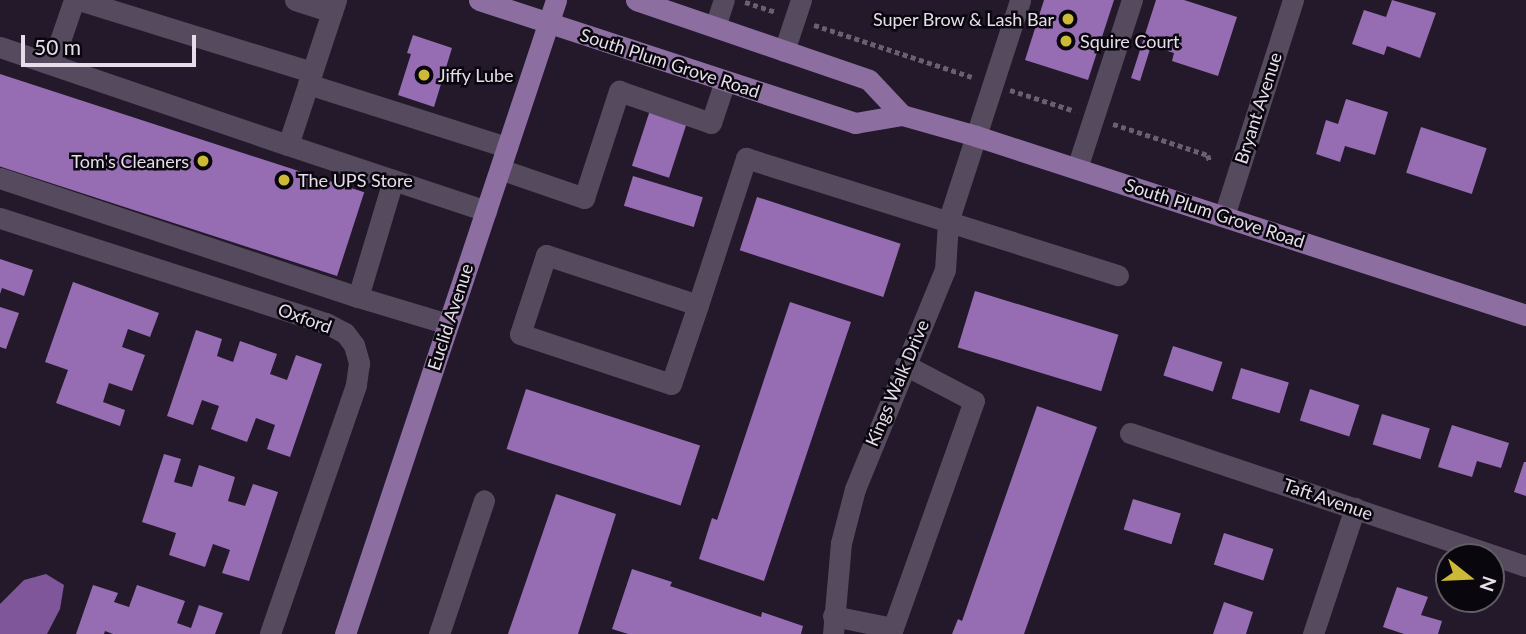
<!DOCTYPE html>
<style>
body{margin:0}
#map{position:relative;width:1526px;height:634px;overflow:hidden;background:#23192b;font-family:Lato,sans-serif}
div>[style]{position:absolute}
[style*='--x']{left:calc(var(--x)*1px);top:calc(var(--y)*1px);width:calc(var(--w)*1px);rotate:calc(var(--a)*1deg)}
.water>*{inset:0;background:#7f569a}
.building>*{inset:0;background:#966db3;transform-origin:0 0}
.path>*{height:4.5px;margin-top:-2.25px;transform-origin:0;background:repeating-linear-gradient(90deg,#685f6f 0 5px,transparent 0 8.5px)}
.minor>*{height:21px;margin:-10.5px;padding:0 10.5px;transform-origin:10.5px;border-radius:10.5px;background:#554a5e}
.major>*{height:21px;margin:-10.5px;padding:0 10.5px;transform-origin:10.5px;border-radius:10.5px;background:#8c6ea1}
.dots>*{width:19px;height:19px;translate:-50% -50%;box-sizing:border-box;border:4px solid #0a060d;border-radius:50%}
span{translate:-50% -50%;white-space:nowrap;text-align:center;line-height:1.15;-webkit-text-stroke:5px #0a060d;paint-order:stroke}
.poi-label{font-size:18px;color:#e5deea}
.right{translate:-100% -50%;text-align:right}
.left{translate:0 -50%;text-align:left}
.street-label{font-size:18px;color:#e5deea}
.north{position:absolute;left:1435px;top:543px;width:70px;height:70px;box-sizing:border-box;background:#0a060d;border:2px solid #625c65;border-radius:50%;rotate:108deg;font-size:19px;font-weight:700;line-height:28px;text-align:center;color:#e5deea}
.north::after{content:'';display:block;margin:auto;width:24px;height:32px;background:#ccb938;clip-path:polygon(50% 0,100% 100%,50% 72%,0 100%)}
.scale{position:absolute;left:21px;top:35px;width:175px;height:32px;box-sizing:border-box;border:4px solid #e5deea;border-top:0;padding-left:9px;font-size:21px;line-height:24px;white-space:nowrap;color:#e5deea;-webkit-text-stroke:5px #0a060d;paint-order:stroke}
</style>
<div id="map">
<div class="water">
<div style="clip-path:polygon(46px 574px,64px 585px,60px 609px,47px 634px,0 634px,0 604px,24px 580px)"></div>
</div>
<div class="building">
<div style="clip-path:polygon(1044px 0,1114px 0,1088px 80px,1025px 60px)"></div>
<div style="clip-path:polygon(1156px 0,1184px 0,1237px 17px,1218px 76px,1172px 61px,1174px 53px,1151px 46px,1140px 81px,1131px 78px)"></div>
<div style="clip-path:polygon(1392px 0,1436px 13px,1420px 58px,1387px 46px,1384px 55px,1352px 44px,1364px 10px,1386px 17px)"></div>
<div style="clip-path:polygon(413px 35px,452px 48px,434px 107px,398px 95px,411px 54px,407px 53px)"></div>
<div style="left:0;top:74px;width:383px;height:88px;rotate:18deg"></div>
<div style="clip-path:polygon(1346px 99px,1388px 112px,1375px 155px,1345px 146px,1340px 162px,1316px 154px,1326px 120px,1338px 124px)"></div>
<div style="left:652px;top:104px;width:39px;height:65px;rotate:18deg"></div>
<div style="left:1421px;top:127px;width:69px;height:48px;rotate:18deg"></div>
<div style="left:633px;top:176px;width:73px;height:31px;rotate:17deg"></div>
<div style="left:757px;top:197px;width:151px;height:56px;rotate:18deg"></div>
<div style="clip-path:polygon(0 259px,33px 270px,24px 296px,2px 288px,0 294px)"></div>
<div style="clip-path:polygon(73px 282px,159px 313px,150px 337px,128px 329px,122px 347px,145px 355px,132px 391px,109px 383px,103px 402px,125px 410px,120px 426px,56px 403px,68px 370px,45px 362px)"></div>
<div style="left:975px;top:291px;width:150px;height:59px;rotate:17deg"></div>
<div style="clip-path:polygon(790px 302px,851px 322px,764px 581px,699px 559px,712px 518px,717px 520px)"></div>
<div style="clip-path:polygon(0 307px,19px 313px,6px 349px,0 347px)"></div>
<div style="clip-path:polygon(196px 330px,222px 339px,217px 356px,233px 362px,240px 341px,277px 354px,270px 374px,287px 380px,296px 355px,322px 364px,290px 457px,267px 449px,275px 425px,256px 418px,247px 442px,211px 429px,219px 406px,202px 400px,193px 425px,167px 416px)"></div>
<div style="left:1173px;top:346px;width:52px;height:31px;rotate:18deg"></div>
<div style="left:1241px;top:368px;width:50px;height:32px;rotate:17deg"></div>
<div style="left:526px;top:389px;width:183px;height:63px;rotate:18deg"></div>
<div style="left:1310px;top:389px;width:52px;height:33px;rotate:18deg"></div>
<div style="clip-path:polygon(1037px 406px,1097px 427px,1024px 634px,952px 634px,958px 619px,962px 621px)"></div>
<div style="left:1382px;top:414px;width:50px;height:32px;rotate:17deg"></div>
<div style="clip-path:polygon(1452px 425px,1509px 443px,1501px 468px,1477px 461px,1472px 477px,1438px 467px)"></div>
<div style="clip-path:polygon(164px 454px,181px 459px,174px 482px,192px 487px,199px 465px,235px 477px,228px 501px,245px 506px,253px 484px,278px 492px,249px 581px,222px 573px,230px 550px,213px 544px,205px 567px,169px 555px,176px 533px,142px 522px)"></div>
<div style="clip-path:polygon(1524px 462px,1526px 462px,1526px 496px,1514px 492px)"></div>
<div style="clip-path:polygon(556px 494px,616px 514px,578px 634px,508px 634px)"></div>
<div style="left:1133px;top:499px;width:50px;height:32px;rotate:17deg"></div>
<div style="left:1224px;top:533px;width:52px;height:33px;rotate:18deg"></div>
<div style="clip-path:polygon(632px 569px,672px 582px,670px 586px,761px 617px,762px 612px,803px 626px,801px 634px,628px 634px,612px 629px)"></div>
<div style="clip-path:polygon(93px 585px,118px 593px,114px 602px,129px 607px,137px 585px,185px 601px,177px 623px,191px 628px,199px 605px,223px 613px,215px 634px,113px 634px,105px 631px,104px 634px,76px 634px)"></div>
<div style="clip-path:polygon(1397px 587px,1428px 597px,1421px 615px,1442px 621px,1438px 634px,1404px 634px,1383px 627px)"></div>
<div style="clip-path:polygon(1224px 602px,1253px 612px,1246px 634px,1213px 634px)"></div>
</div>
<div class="path">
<div style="--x:745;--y:2;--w:33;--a:18"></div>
<div style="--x:814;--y:25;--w:166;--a:18.2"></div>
<div style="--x:1010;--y:90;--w:68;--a:17.9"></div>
<div style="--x:1113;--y:124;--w:100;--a:18.1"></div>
<div style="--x:1208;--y:155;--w:7;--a:74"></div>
</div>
<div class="minor">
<div style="--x:79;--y:0;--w:244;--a:17.2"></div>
<div style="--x:295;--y:0;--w:39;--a:18"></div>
<div style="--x:715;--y:27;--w:28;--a:-72"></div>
<div style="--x:0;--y:47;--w:304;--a:18.8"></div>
<div style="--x:288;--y:145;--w:153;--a:-71.7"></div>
<div style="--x:784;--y:51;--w:54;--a:-71.6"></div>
<div style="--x:52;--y:64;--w:68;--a:-71"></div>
<div style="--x:308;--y:84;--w:209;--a:17.6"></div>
<div style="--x:288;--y:145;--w:209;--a:18.4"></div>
<div style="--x:1077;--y:168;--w:177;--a:-71.9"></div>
<div style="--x:500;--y:169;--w:89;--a:19"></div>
<div style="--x:584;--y:198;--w:113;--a:-71.9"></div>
<div style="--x:619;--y:91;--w:97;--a:19.2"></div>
<div style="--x:711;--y:123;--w:44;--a:-71.6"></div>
<div style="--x:0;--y:178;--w:377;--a:18.4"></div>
<div style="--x:358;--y:297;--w:122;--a:-73.3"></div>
<div style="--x:1224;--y:216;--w:227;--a:-72.3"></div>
<div style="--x:0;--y:218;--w:342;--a:17.9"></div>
<div style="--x:326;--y:323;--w:21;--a:28"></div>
<div style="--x:345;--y:333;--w:15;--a:53"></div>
<div style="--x:354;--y:345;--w:19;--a:74"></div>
<div style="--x:359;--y:363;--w:22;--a:98"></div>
<div style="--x:356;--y:385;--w:263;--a:109.1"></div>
<div style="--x:358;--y:297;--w:94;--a:16.7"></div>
<div style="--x:698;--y:305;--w:160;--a:-161.8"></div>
<div style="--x:546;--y:255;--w:83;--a:108.2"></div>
<div style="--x:520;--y:334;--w:159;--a:18.3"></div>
<div style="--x:671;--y:384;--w:83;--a:-71.1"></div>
<div style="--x:698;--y:305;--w:155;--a:-71.9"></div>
<div style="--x:746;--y:158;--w:390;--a:17.5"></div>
<div style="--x:1130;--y:433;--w:418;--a:18.6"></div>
<div style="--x:833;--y:616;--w:61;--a:11.3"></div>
<div style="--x:893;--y:628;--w:241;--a:-70.4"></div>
<div style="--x:974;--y:401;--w:78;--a:-152.4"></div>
<div style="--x:439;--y:634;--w:141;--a:-71.4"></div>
<div style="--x:833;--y:634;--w:91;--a:-85"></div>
<div style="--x:841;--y:543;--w:56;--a:-75.5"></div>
<div style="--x:855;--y:489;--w:237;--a:-67.7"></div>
<div style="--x:945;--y:270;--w:48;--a:-86.4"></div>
<div style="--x:948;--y:222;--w:233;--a:-72"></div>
<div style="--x:1313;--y:634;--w:133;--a:-71.6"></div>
</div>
<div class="major">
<div style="--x:479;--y:0;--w:396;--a:18.1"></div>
<div style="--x:855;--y:123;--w:48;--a:-9.7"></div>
<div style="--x:902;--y:115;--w:77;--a:15.8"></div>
<div style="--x:976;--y:136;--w:578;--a:18.03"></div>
<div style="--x:636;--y:0;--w:246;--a:18.9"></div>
<div style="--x:869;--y:80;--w:48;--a:46.7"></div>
<div style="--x:345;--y:634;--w:668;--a:-71.59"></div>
</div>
<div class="dots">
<div style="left:1068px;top:19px;background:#ccb938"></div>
<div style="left:1066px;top:41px;background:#ccb938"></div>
<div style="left:424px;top:75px;background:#ccb938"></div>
<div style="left:203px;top:161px;background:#ccb938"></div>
<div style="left:284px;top:180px;background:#ccb938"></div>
</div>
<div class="poi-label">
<span class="right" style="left:1054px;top:19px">Super Brow &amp; Lash Bar</span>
<span class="left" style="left:1080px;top:41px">Squire Court</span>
<span class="left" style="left:438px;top:75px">Jiffy Lube</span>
<span class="right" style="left:189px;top:161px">Tom's Cleaners</span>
<span class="left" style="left:298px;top:180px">The UPS Store</span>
</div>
<div class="street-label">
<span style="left:670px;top:63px;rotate:18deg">South Plum Grove Road</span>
<span style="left:1258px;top:108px;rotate:-72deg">Bryant Avenue</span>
<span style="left:1215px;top:213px;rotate:18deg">South Plum Grove Road</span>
<span style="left:450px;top:317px;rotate:-72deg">Euclid Avenue</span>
<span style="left:305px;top:318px;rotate:20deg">Oxford</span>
<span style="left:897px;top:383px;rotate:-67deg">Kings Walk Drive</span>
<span style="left:1328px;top:499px;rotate:19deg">Taft Avenue</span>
</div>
<div class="north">N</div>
<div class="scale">50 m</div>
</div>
